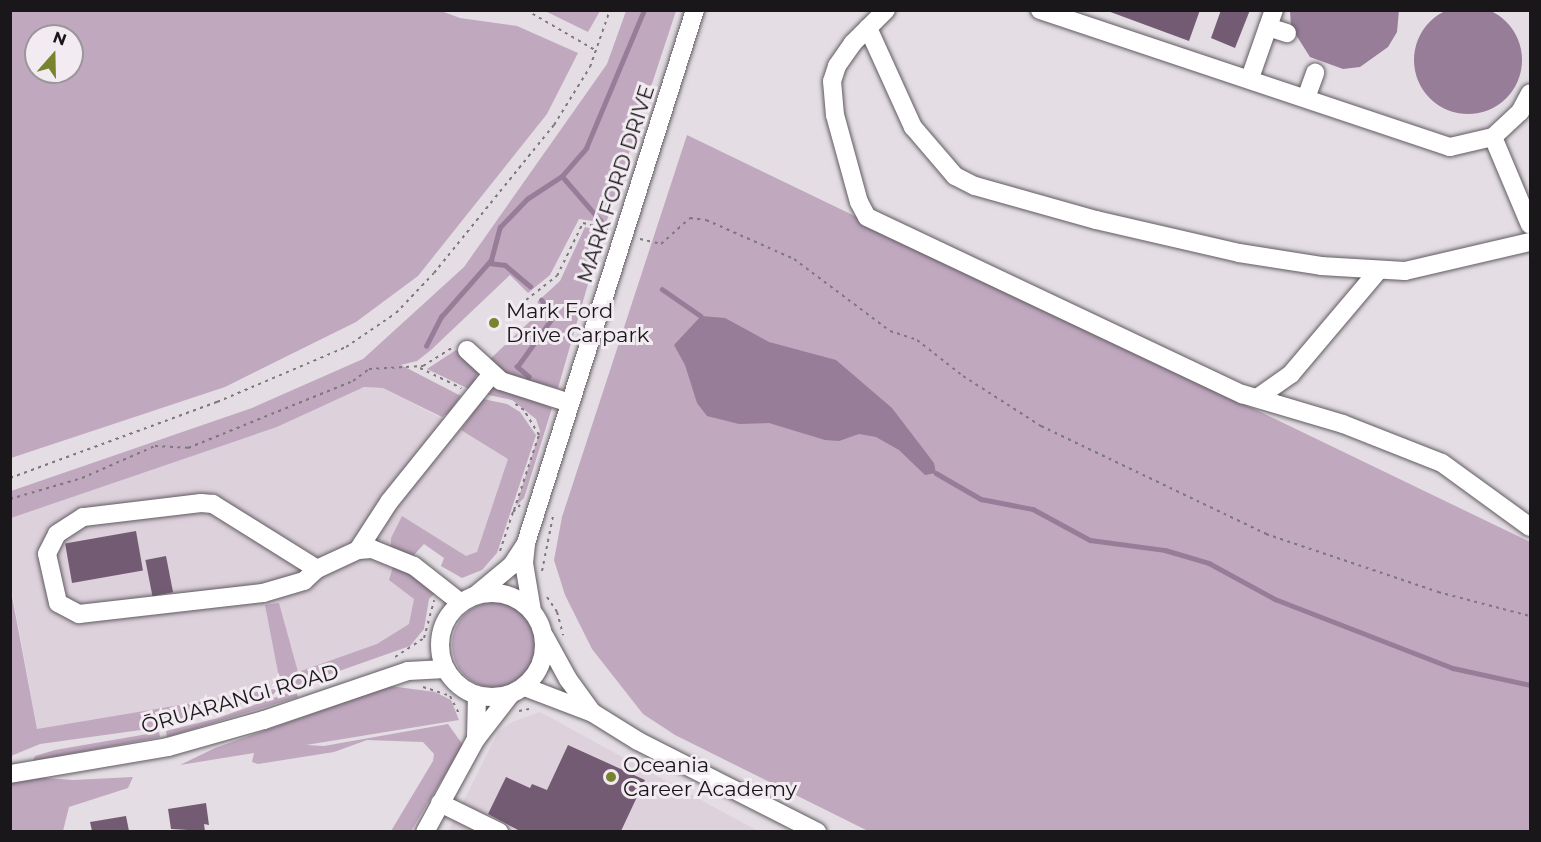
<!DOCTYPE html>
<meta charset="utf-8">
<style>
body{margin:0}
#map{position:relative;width:1541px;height:842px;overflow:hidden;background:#e4dee4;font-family:Montserrat,sans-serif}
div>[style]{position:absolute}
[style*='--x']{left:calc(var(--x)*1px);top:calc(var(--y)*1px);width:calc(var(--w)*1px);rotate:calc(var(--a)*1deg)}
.built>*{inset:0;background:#ddd1dc}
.green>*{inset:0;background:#c0a8bf}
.round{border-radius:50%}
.water>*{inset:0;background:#977d97}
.stream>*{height:4.5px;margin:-2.25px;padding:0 2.25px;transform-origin:2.25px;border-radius:2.25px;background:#977d97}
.building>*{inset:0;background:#745b74;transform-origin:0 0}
.path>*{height:2px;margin-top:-1px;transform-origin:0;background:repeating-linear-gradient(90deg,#7c787c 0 3px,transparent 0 7.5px)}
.roads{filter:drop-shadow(0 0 2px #605b60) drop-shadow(0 0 2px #605b60)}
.minor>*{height:18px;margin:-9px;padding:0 9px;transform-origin:9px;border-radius:9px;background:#fff}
.minor>.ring{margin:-9px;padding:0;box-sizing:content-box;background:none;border:18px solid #fff;border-radius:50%}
.dots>*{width:16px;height:16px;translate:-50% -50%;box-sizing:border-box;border:3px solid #f2ebf1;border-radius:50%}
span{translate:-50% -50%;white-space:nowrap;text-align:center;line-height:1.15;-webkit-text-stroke:6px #f2ebf1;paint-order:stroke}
.street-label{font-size:21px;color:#191719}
.poi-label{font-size:21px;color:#191719}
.left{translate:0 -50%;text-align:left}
.frame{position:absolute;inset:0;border:12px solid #191719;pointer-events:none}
.north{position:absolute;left:24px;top:24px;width:60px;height:60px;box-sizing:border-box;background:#f2ebf1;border:2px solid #9b969b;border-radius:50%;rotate:20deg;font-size:16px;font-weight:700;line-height:24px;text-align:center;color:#191719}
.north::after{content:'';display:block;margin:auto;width:21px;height:27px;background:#77832f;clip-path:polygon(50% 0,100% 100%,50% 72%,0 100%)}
</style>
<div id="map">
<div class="built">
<div style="clip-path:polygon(364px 387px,383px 388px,449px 422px,470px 396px,525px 426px,487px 550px,471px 565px,407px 528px,393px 577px,422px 594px,415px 627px,382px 647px,297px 672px,279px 686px,40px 744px,11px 586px,10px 518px,277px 427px)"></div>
<div style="clip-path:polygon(540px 712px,756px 830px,757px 831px,448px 832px,498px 732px,512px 722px)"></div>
</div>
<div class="green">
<div style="clip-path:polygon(evenodd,10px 11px,441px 11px,460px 18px,517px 26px,578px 53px,547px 114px,418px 276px,356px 322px,225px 387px,11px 458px,10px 11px,36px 36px,72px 36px,72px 72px,36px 72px,36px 36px)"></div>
<div style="clip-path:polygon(545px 11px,600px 11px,588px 32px)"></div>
<div style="clip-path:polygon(626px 11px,676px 11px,606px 223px,579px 219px,550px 275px,528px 293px,510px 275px,431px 350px,417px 361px,401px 365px,461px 396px,449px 412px,442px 417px,383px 388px,364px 387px,277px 427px,11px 518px,11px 491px,252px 408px,363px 359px,464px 267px,607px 64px)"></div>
<div style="clip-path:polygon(687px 135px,1530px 542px,1530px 831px,868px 831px,675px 735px,643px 714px,592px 649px,565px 595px,554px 560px,562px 517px)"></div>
<div style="clip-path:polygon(585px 227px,603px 232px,558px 388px,508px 376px,488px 361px,543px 309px,537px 302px,560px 281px)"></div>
<div style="clip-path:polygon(456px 350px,477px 372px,473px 391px,427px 369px)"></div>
<div style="clip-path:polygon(495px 386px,552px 408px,524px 498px,516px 506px,540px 431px,536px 419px,512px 400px,484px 394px)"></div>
<div style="clip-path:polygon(483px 399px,507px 404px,520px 412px,536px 435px,497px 553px,482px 570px,462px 578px,441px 566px,444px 558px,424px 544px,413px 556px,391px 547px,391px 538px,402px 516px,466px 556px,477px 552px,508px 459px,461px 430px)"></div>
<div style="clip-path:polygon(393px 567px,405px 570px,435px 593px,429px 599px,424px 629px,410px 646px,257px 700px,155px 728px,40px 744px,11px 756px,10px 586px,37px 729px,281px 688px,265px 605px,279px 603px,298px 672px,377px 644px,409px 624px,414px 599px,389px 580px)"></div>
<div class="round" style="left:452px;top:602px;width:86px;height:86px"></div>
<div style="clip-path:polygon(390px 686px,435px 692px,451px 700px,459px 720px,306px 745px,324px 746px,448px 724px,463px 745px,411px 831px,391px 831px,433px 761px,434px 754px,423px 742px,367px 740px,334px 752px,258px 764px,252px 762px,254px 753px,180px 765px,215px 748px)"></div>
<div style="clip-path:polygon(296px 690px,298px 697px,167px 737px,166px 731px,218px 718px)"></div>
<div style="clip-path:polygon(159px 732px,160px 737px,33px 761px,35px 756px,55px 750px)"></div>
<div style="clip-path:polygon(30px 777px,73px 780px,133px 777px,128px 788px,69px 807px,63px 831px,11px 831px,11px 781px)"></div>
</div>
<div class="water">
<div class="round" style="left:1414px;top:6px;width:108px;height:108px"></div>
<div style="clip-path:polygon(1399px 10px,1397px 32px,1388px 47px,1360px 67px,1343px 69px,1310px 57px,1291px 27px,1290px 11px)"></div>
<div style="clip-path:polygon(701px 316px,725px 318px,769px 342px,836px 360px,892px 408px,934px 463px,936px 473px,925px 475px,899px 450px,876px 437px,859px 434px,839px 441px,825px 440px,769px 423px,739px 424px,707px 416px,697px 403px,685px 365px,674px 345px)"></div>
</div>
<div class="stream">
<div style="--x:562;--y:176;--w:60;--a:49.1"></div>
<div style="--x:489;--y:263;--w:16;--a:7"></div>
<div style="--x:505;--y:265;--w:33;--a:40"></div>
<div style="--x:662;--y:289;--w:47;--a:34.7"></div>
<div style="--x:426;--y:346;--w:33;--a:-63"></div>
<div style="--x:441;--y:317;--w:76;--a:-48.7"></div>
<div style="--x:491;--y:260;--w:34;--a:-75"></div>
<div style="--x:500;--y:227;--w:39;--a:-46"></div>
<div style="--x:527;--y:199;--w:42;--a:-33.3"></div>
<div style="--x:562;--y:176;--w:37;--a:-49"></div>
<div style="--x:586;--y:148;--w:150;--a:-67.2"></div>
<div style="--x:529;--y:377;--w:16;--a:-140"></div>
<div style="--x:517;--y:367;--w:57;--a:-54.3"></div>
<div style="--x:550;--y:321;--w:11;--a:-90"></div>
<div style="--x:550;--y:310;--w:13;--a:-132"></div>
<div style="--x:936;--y:473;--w:52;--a:30"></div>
<div style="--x:981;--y:499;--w:53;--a:10.9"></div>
<div style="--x:1033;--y:509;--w:65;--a:28.5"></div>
<div style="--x:1090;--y:540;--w:76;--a:7.6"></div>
<div style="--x:1165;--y:550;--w:46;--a:16.5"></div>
<div style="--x:1209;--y:563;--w:75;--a:28.6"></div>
<div style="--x:1275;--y:599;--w:191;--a:21.2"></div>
<div style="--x:1453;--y:668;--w:79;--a:12.4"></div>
</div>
<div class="building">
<div style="clip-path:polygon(1105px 10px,1200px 10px,1189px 41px)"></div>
<div style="clip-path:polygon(1221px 10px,1250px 10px,1235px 48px,1211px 38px)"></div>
<div style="left:136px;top:531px;width:40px;height:72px;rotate:80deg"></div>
<div style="left:166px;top:556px;width:37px;height:21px;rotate:79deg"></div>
<div style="clip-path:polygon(568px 745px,645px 780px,621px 831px,520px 831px,488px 814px,506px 777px,530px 788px,532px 784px,547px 790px)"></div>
<div style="clip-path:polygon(206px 803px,209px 825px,204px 824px,205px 831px,171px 829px,168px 809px)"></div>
<div style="clip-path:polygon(126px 816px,129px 831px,92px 831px,90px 822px)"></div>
</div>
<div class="path">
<div style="--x:526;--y:10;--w:80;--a:30.1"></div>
<div style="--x:640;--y:239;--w:22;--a:13"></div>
<div style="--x:661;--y:244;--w:39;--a:-42"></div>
<div style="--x:690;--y:218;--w:16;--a:7"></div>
<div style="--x:706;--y:220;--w:96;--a:23.9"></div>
<div style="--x:794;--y:259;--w:120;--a:36.9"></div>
<div style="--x:890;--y:331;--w:28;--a:18"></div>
<div style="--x:917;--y:340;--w:58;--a:38"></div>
<div style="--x:963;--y:376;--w:93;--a:32.7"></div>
<div style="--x:1041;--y:426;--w:250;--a:25.6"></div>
<div style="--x:1266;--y:534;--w:182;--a:18.6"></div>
<div style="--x:1438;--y:592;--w:95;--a:14.6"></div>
<div style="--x:526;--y:300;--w:39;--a:-38"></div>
<div style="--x:557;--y:276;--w:59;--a:-63.9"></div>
<div style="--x:583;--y:223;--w:28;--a:13"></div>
<div style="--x:420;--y:368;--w:46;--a:26"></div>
<div style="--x:10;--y:478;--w:221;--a:-20.2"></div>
<div style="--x:217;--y:402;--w:140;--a:-23.1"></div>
<div style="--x:346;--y:347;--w:60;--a:-34.2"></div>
<div style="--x:396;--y:313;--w:55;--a:-46.5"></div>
<div style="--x:434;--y:273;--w:191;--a:-51"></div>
<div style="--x:554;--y:125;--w:68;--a:-58.2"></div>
<div style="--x:590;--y:67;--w:60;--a:-70.7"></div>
<div style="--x:10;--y:499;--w:75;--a:-16.3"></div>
<div style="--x:82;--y:478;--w:80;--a:-23.7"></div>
<div style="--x:155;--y:446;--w:33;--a:3"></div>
<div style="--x:188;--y:448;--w:178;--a:-22.1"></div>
<div style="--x:353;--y:381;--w:20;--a:-37"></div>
<div style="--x:369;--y:369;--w:54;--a:-3.2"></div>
<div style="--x:423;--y:366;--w:36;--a:-32"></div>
<div style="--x:514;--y:510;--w:79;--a:-71.6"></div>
<div style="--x:539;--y:435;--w:29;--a:-121"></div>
<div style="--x:524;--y:410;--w:12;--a:-145"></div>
<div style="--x:500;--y:551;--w:41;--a:-71.6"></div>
<div style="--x:513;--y:512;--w:10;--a:-45"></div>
<div style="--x:542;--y:571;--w:56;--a:-78.7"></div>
<div style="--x:547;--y:597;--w:18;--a:56"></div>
<div style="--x:557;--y:612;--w:24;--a:75"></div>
<div style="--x:395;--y:657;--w:35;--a:-33"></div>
<div style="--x:424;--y:638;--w:39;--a:-75"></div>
<div style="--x:423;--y:687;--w:28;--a:18"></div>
<div style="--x:450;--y:696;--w:22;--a:63"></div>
<div style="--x:519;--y:711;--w:15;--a:-11"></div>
</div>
<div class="roads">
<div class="minor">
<div style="--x:886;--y:10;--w:47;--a:135"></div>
<div style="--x:853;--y:43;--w:28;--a:125"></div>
<div style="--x:837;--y:66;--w:16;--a:108"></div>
<div style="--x:832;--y:81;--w:34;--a:85"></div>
<div style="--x:835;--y:115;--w:90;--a:74.6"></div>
<div style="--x:859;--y:202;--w:17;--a:62"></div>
<div style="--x:867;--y:217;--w:415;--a:25.3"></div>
<div style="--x:1242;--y:394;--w:105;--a:16.5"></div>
<div style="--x:1343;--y:424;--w:106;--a:21.5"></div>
<div style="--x:1442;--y:463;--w:109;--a:36"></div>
<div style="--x:1040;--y:10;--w:432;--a:18.5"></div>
<div style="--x:1450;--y:147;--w:44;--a:-13.1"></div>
<div style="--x:1493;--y:137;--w:37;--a:-43"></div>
<div style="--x:1520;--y:112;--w:21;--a:-62"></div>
<div style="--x:1268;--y:27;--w:20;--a:18"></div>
<div style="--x:868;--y:28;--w:109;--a:65.6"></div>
<div style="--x:913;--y:127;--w:65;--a:49.4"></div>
<div style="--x:955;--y:176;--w:22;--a:27"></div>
<div style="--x:975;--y:186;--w:126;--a:15.7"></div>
<div style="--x:1096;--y:220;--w:147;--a:13"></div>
<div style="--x:1239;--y:253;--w:83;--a:9"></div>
<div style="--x:1321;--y:266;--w:84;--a:3.4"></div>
<div style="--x:1405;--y:271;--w:128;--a:-13.1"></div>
<div style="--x:1250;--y:78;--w:72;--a:-70.6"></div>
<div style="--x:1306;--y:98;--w:27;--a:-70"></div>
<div style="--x:1493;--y:137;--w:95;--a:67.2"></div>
<div style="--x:467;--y:350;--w:46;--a:42.4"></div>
<div style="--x:501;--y:381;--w:72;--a:17.7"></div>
<div style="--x:1257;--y:398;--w:42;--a:-35.2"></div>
<div style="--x:1291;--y:374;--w:136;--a:-49.8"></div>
<div style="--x:358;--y:550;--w:57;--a:-57.1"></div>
<div style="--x:389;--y:502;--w:164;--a:-51.2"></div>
<div style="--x:317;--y:569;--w:123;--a:-148"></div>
<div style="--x:213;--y:504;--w:12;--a:-175"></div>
<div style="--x:201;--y:503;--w:119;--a:173.2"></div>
<div style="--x:83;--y:517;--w:31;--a:147"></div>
<div style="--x:57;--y:534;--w:22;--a:117"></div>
<div style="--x:47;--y:554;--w:50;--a:77.3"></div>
<div style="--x:58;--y:603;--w:24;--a:28"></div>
<div style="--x:79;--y:614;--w:185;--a:-6.5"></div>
<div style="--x:263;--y:593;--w:43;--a:-16.3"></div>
<div style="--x:304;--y:581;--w:18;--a:-43"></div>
<div style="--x:317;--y:569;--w:45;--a:-24.9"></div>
<div style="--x:358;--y:550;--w:14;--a:-4"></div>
<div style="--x:372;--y:549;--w:45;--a:22"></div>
<div style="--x:414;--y:566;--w:60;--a:38.2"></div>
<div class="ring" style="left:440px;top:593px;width:86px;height:86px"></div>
<div style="--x:476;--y:595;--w:47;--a:-39.8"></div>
<div style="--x:512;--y:565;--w:24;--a:-57"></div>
<div style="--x:532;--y:611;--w:49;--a:-99.5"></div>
<div style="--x:524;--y:563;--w:20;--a:-84"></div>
<div style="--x:526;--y:543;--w:559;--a:-72.41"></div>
<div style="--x:545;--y:637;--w:48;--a:61.3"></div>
<div style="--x:568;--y:679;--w:41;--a:54"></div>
<div style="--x:525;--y:687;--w:73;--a:20.9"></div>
<div style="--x:593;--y:713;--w:53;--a:31.9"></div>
<div style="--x:638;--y:741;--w:201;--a:26.9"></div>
<div style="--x:476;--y:739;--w:43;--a:-88.7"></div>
<div style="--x:10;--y:774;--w:160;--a:-9.7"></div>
<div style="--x:168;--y:747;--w:100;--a:-15.7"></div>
<div style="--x:264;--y:720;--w:152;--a:-18.8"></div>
<div style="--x:408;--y:671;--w:37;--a:-3"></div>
<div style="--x:440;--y:803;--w:66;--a:26.2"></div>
<div style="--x:425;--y:832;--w:106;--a:-61.3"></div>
<div style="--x:476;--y:739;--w:56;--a:-52.3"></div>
</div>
</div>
<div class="dots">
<div style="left:494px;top:323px;background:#77832f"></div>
<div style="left:611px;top:777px;background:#77832f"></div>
</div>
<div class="street-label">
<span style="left:616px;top:184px;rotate:-72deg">MARK FORD DRIVE</span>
<span style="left:240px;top:699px;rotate:-16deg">ŌRUARANGI ROAD</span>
</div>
<div class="poi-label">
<span class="left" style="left:506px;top:323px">Mark Ford<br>Drive Carpark</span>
<span class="left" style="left:623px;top:777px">Oceania<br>Career Academy</span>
</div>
<div class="frame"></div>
<div class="north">N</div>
</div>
